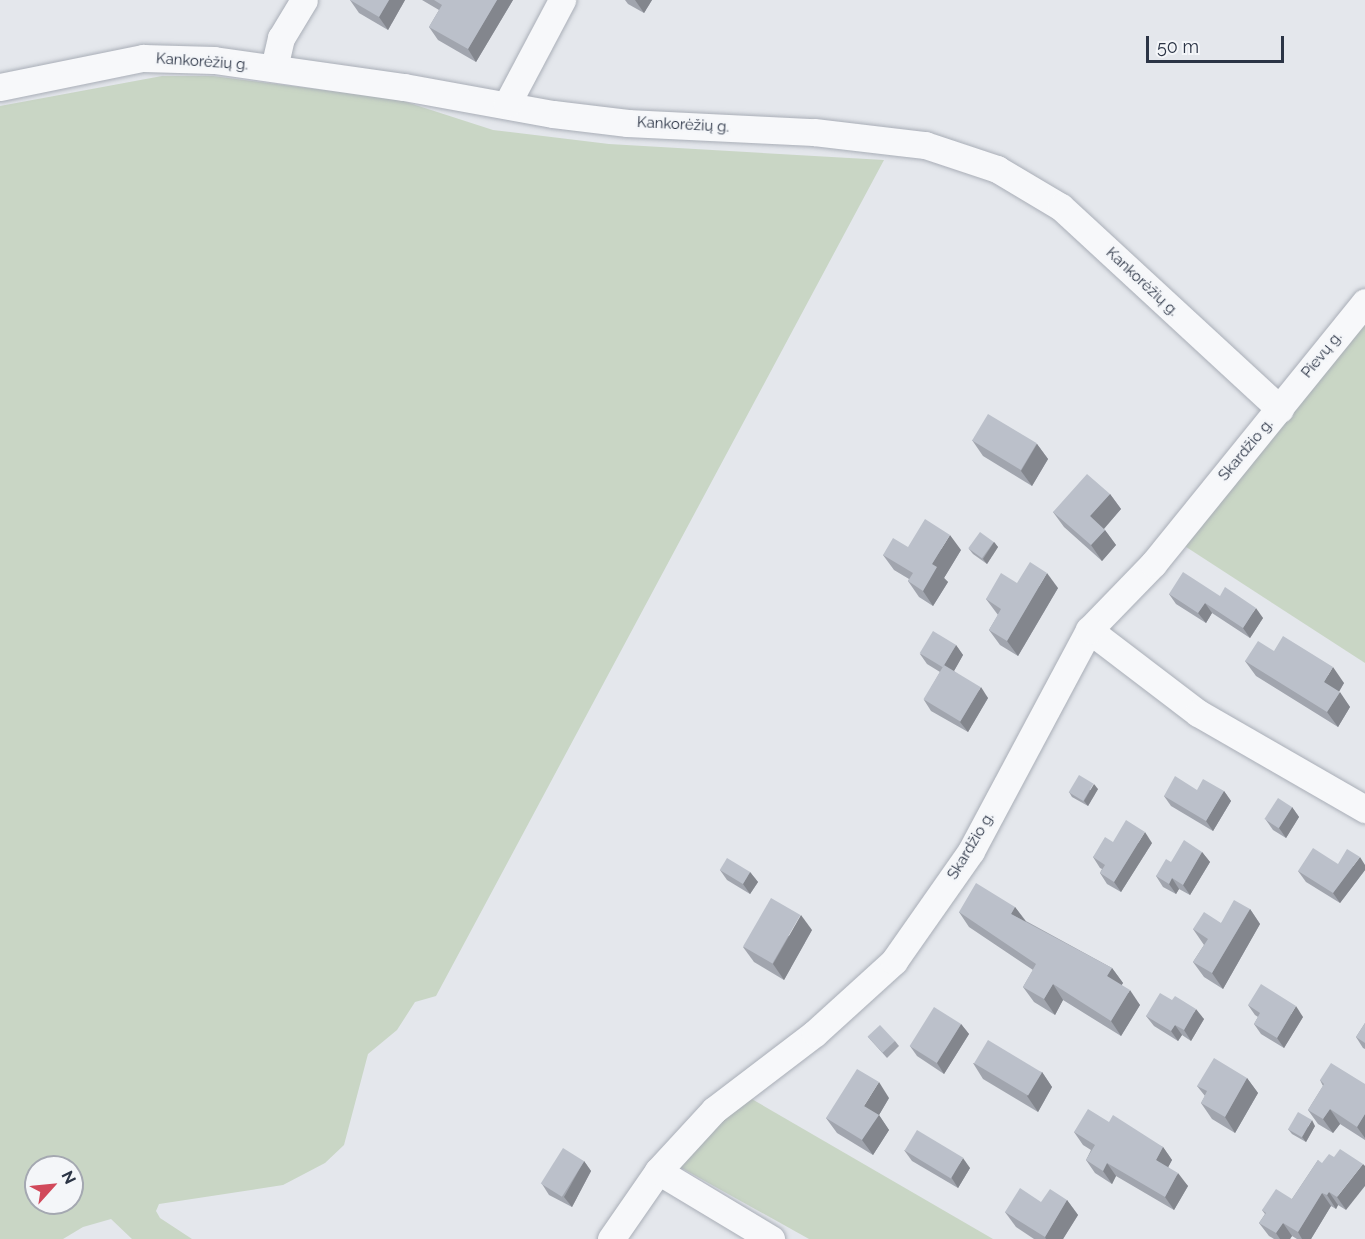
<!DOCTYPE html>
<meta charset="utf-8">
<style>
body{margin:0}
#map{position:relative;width:1365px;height:1239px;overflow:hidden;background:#e4e7ec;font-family:Raleway,sans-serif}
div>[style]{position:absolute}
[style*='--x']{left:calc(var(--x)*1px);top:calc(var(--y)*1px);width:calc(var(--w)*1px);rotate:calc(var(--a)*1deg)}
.green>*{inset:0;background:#c9d6c5}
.roads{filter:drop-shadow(0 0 2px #a9aeb7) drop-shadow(0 0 2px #a9aeb7)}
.minor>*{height:27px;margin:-13.5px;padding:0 13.5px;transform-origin:13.5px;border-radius:13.5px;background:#f7f8fa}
.wall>*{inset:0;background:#a1a5ae}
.shaded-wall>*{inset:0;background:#83868d}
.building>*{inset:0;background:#bbc0ca;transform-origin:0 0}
span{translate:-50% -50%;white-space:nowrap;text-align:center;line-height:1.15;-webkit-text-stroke:4.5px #f4f6f9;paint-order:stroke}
.street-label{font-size:15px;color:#2b3445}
.north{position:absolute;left:24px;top:1155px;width:60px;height:60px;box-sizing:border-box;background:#f4f6f9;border:2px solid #a4a8b1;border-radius:50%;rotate:63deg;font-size:16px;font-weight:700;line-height:24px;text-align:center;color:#2b3445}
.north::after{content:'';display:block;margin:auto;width:21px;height:27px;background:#d1495b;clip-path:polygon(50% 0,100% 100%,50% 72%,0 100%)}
.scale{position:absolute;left:1146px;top:36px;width:138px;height:27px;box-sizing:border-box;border:3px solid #2b3445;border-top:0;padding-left:8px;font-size:18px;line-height:21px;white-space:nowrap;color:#2b3445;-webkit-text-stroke:4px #f4f6f9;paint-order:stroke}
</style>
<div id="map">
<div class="green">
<div style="clip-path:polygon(evenodd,162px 76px,213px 76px,397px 99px,493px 130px,609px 144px,884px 160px,436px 996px,415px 1002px,397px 1030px,368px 1054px,344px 1145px,325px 1163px,283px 1185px,159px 1204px,156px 1211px,160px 1218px,192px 1239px,132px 1239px,111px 1219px,83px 1227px,63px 1239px,0 1239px,0 106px,162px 76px,36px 1167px,72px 1167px,72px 1203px,36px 1203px,36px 1167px)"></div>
<div style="clip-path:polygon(1365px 312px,1365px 663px,1180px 543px)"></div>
<div style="clip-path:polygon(750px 1098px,993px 1239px,809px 1239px,676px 1165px,713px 1126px)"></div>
</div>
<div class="roads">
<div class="minor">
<div style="--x:274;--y:68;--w:31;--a:-77"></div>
<div style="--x:281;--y:38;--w:44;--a:-58.8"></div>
<div style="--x:0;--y:87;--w:146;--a:-11.5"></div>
<div style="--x:143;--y:58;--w:71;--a:1.6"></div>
<div style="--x:214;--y:60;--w:192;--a:8.1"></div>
<div style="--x:404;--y:87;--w:151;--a:10.3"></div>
<div style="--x:553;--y:114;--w:75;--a:6.9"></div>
<div style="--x:627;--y:123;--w:187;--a:2.8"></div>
<div style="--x:814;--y:132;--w:112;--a:6.7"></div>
<div style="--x:925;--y:145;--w:76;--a:18.4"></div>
<div style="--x:997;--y:169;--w:74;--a:30.7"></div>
<div style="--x:1061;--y:207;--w:298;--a:42.7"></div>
<div style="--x:507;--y:104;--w:118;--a:-62.1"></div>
<div style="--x:1089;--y:630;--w:137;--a:37.3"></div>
<div style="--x:1198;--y:713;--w:193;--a:29.9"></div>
<div style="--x:658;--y:1171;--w:132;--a:31"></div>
<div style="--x:611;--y:1239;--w:83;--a:-55.3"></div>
<div style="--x:658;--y:1171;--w:83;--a:-47.4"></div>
<div style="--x:714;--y:1110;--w:127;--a:-37.3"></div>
<div style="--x:815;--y:1033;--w:107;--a:-42.3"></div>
<div style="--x:894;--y:961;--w:134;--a:-55"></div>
<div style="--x:971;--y:851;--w:251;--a:-61.9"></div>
<div style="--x:1089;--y:630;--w:92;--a:-45.9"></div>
<div style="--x:1153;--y:564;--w:337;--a:-51"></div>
</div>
</div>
<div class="wall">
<div style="clip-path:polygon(350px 0,405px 0,388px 30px,359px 13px)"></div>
<div style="clip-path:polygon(422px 0,513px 0,476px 62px,438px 40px,429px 27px,439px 10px)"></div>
<div style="clip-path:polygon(625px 0,652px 0,644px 13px,628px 4px)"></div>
<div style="clip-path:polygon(972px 440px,1037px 444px,1048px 459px,1032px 486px,983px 456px)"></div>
<div style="clip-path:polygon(1110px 494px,1121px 509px,1104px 529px,1116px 545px,1102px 561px,1064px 527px,1053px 512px)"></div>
<div style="clip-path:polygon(994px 542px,998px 547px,987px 564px,973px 554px,969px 549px)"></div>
<div style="clip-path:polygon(908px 547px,961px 550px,944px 578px,948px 582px,933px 606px,919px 597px,908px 581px,909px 579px,894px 570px,883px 555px)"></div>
<div style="clip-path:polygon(1017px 583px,1058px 588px,1018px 656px,1000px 645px,989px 630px,998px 615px,986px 599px)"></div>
<div style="clip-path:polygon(1169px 594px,1220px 596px,1263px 618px,1250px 638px,1212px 613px,1206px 623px,1176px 604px)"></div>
<div style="clip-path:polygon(956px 645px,963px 655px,954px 671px,988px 698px,968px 732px,931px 711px,924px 700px,940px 672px,927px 664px,920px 654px)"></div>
<div style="clip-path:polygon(1274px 651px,1344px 683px,1339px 692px,1350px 707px,1338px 727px,1256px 676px,1245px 661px)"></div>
<div style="clip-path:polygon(1098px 789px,1088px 806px,1072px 797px,1069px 792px)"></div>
<div style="clip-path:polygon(1197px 790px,1224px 791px,1231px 801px,1213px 831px,1171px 806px,1164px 796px)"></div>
<div style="clip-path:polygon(1292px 807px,1299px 817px,1286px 838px,1273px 830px,1266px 820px)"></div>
<div style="clip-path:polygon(1113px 842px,1152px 843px,1121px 892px,1107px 884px,1100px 873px,1102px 869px,1100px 868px,1093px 857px)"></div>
<div style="clip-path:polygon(1202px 852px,1210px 862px,1190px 895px,1179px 889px,1176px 894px,1163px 887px,1156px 876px,1171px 862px)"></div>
<div style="clip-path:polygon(1365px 865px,1365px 870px,1340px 903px,1306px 882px,1298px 871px)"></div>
<div style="clip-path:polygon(720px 870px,750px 872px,758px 882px,750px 894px,727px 880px)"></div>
<div style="clip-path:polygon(1015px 907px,1026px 921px,1112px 968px,1123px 983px,1121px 985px,1140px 1005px,1121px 1036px,1063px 1000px,1055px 1015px,1034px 1002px,1023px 987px,1033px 970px,969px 927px,959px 912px)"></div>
<div style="clip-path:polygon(1250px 909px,1260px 924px,1223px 989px,1204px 977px,1193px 962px,1204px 945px,1193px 929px,1221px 923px)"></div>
<div style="clip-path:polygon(812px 930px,784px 980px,754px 962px,743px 947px)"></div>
<div style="clip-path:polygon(1172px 1000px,1204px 1019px,1191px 1041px,1182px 1035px,1178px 1041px,1154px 1026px,1146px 1016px)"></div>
<div style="clip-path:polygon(1248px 1005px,1303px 1017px,1284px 1048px,1261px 1034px,1254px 1024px,1258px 1017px,1255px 1015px)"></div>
<div style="clip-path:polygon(1365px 1023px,1365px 1049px,1363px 1048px,1356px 1037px)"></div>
<div style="clip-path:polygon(961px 1024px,969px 1034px,944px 1074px,917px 1056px,910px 1046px)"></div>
<div style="clip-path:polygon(868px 1037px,895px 1041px,899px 1046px,887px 1058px)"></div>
<div style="clip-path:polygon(973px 1063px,1042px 1072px,1052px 1087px,1038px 1112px,983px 1079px)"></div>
<div style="clip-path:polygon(1247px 1078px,1258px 1093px,1235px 1133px,1212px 1119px,1201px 1103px,1205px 1096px,1197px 1086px)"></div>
<div style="clip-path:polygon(1320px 1080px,1365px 1084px,1365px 1140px,1340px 1124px,1333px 1133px,1318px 1124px,1308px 1110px,1323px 1086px)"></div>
<div style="clip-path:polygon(889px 1098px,879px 1115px,889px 1130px,873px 1155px,837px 1133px,826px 1118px)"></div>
<div style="clip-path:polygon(1109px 1122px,1163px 1147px,1172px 1160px,1168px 1167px,1188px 1186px,1174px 1210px,1116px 1176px,1112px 1184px,1095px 1173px,1086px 1160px,1091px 1150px,1083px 1145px,1074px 1132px)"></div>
<div style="clip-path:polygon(1315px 1126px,1306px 1142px,1292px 1134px,1288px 1129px)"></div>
<div style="clip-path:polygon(904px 1150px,970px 1168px,958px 1188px,912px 1161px)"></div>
<div style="clip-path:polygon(1318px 1160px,1346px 1210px,1338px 1205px,1336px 1209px,1331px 1206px,1311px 1239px,1297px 1239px,1292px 1236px,1290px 1239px,1274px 1239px,1269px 1236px,1259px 1223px,1265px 1214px,1262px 1210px,1292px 1199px)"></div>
<div style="clip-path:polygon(584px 1161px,591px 1171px,572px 1207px,549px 1195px,542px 1184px)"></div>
<div style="clip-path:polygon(1067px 1200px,1078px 1215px,1063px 1239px,1034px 1239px,1016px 1227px,1005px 1212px,1041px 1202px)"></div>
</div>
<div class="shaded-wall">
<div style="clip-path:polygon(389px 0,405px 0,388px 30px,379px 17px)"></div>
<div style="clip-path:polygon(497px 0,513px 0,476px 62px,468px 49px)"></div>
<div style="clip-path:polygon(635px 0,652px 0,644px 13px)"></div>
<div style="clip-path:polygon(1037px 444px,1048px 459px,1032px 486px,1021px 471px)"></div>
<div style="clip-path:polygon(1110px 494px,1121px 509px,1101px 532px,1090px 516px)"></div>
<div style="clip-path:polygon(1105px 530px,1116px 545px,1102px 561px,1091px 545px)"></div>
<div style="clip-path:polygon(950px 535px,961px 550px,944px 578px,948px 582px,933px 606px,923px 591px,932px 564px)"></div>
<div style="clip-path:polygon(994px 542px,998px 547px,987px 564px,983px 559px)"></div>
<div style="clip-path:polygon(1047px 573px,1058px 588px,1018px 656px,1007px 641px)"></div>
<div style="clip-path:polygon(1205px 603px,1212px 613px,1206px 623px,1198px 613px)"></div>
<div style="clip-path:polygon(1256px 608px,1263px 618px,1250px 638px,1243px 628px)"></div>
<div style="clip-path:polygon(956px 645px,963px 655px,950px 678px,943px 667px)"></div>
<div style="clip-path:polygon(1333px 667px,1344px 683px,1335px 698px,1324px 682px)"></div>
<div style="clip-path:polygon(981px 687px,988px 698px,968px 732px,960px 722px)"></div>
<div style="clip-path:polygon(1340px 692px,1350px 707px,1338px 727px,1327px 712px)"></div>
<div style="clip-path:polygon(1094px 784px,1098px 789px,1088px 806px,1084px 801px)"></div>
<div style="clip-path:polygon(1224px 791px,1231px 801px,1213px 831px,1206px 821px)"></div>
<div style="clip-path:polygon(1292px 807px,1299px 817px,1286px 838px,1279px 828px)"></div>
<div style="clip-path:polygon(1145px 832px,1152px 843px,1121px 892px,1114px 882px)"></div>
<div style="clip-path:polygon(1202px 852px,1210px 862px,1190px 895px,1183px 885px)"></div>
<div style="clip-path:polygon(1360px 857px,1365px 865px,1365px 870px,1340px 903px,1333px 893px)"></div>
<div style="clip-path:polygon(750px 872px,758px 882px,750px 894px,743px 884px)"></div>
<div style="clip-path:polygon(1172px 878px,1179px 889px,1176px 894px,1169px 884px)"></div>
<div style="clip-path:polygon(1015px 907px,1026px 922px,1011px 914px)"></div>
<div style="clip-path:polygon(1250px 909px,1260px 924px,1223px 989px,1212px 973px)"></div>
<div style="clip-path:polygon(801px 915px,812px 930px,784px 980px,773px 964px)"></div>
<div style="clip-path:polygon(1112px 968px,1123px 983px,1118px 991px,1107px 976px)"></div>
<div style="clip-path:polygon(1053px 984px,1063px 1000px,1055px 1015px,1044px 999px)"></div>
<div style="clip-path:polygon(1130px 990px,1140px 1005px,1121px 1036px,1111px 1021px)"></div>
<div style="clip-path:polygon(1296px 1006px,1303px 1017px,1284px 1048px,1277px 1038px)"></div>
<div style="clip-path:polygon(1196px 1009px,1204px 1019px,1191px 1041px,1184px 1030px)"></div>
<div style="clip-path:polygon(961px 1024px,969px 1034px,944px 1074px,937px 1063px)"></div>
<div style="clip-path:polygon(1175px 1025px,1182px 1035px,1178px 1041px,1171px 1031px)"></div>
<div style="clip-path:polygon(1042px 1072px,1052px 1087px,1038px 1112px,1027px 1096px)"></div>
<div style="clip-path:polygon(1247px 1078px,1258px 1093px,1235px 1133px,1225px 1117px)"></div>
<div style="clip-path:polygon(879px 1082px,889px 1098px,879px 1115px,889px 1130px,873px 1155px,862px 1140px,864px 1106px)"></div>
<div style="clip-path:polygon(1330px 1109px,1340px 1124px,1333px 1133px,1323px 1119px)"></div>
<div style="clip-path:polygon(1365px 1114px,1365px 1138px,1357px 1127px)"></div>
<div style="clip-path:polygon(1312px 1120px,1315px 1126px,1306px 1142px,1302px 1137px)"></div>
<div style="clip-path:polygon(1163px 1147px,1172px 1160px,1165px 1173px,1156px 1160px)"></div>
<div style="clip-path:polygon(963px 1158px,970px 1168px,958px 1188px,951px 1177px)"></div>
<div style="clip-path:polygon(584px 1161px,591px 1171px,572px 1207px,564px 1197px)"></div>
<div style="clip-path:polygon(1107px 1163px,1116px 1176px,1112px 1184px,1103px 1171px)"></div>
<div style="clip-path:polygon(1363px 1164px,1365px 1166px,1365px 1186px,1346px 1210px,1337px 1197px)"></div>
<div style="clip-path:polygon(1178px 1173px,1188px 1186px,1174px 1210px,1165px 1197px)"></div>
<div style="clip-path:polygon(1329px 1192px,1338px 1205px,1336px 1209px,1327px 1195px)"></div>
<div style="clip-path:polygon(1322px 1193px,1331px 1206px,1311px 1239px,1302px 1239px,1298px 1232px)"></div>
<div style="clip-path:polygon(1067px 1200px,1078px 1215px,1063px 1239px,1046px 1239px,1045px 1237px)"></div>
<div style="clip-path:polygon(1283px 1223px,1292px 1236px,1290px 1239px,1280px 1239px,1276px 1233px)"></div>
</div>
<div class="building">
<div style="clip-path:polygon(350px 0,389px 0,379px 17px)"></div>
<div style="clip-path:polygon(434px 0,497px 0,468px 49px,429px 27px,442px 5px)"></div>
<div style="left:988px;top:414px;width:57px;height:31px;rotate:31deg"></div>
<div style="clip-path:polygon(1087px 474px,1110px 494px,1090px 516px,1105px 530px,1091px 545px,1053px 512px)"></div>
<div style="clip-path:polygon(925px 519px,950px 535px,932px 564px,937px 567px,923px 591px,908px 581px,913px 573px,883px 555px,893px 538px,908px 547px)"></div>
<div style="left:980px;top:532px;width:17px;height:20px;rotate:36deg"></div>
<div style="clip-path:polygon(1030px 562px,1047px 573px,1007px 641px,989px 630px,1001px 609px,986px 599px,1001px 573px,1017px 583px)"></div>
<div style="clip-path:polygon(1183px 572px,1220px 596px,1225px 587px,1256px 608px,1243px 628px,1205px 603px,1198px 613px,1169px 594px)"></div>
<div style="left:933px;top:631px;width:27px;height:26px;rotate:31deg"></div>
<div style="clip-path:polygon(1283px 636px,1333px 667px,1324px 682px,1340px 692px,1327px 712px,1245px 661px,1258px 641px,1274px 651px)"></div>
<div style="left:944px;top:665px;width:43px;height:40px;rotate:31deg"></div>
<div style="left:1079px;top:775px;width:17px;height:20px;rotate:31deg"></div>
<div style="clip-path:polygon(1175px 776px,1197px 790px,1203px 779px,1224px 791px,1206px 821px,1164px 796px)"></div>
<div style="left:1278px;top:798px;width:17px;height:25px;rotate:33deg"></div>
<div style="clip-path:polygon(1126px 820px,1145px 832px,1114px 882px,1100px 873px,1105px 865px,1093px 857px,1105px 837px,1113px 842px)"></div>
<div style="clip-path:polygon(1184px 840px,1202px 852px,1183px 885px,1172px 878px,1169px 884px,1156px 876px,1166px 859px,1171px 862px)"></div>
<div style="clip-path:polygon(1313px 848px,1338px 864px,1347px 849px,1360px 857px,1333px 893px,1298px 871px)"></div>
<div style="left:727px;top:858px;width:27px;height:14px;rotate:31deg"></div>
<div style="clip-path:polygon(976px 883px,1015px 907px,1011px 914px,1112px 968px,1107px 976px,1130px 990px,1111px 1021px,1053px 984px,1044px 999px,1023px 987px,1036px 964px,959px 912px)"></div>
<div style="left:771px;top:898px;width:34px;height:56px;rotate:30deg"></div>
<div style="clip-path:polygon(1234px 900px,1250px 909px,1212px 973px,1193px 962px,1208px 939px,1193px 929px,1204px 912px,1221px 923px)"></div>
<div style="clip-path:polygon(1261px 984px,1296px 1006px,1277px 1038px,1254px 1024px,1260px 1013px,1248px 1005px)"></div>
<div style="clip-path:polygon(1160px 993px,1172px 1000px,1175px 996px,1196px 1009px,1184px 1030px,1175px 1025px,1171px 1031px,1146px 1016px)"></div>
<div style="left:934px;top:1007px;width:32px;height:46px;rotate:32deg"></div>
<div style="clip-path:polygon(1365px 1023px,1365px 1043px,1356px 1037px)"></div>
<div style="left:880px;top:1025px;width:22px;height:17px;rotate:47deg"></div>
<div style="left:988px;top:1040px;width:63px;height:27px;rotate:31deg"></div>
<div style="clip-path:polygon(1214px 1058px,1247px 1078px,1225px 1117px,1201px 1103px,1207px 1091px,1197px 1086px)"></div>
<div style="clip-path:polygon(1331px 1063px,1365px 1084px,1365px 1114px,1357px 1127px,1330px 1109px,1323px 1119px,1308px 1110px,1324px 1084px,1320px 1080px)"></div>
<div style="clip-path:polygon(857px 1069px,879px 1082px,864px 1106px,879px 1115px,862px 1140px,826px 1118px)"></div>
<div style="clip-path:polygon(1088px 1109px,1109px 1122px,1113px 1115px,1163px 1147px,1156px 1160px,1178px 1173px,1165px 1197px,1107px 1163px,1103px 1171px,1086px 1160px,1095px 1145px,1074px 1132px)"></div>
<div style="left:1298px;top:1112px;width:16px;height:20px;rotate:30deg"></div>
<div style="left:917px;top:1130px;width:54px;height:24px;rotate:31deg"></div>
<div style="left:563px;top:1148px;width:25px;height:42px;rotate:32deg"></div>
<div style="clip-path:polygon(1340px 1149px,1363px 1164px,1337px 1197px,1329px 1192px,1327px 1195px,1322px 1193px,1298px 1232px,1283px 1223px,1276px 1233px,1259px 1223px,1266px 1213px,1262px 1210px,1276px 1189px,1292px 1199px,1318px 1160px,1322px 1163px,1329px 1154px,1334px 1157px)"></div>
<div style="clip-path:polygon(1020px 1188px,1041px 1202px,1050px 1189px,1067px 1200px,1045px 1237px,1005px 1212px)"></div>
</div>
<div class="street-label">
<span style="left:202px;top:62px;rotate:4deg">Kankorėžių g.</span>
<span style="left:683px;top:125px;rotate:3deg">Kankorėžių g.</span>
<span style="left:1142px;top:282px;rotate:43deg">Kankorėžių g.</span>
<span style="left:1322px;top:355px;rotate:-51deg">Pievų g.</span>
<span style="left:1246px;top:450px;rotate:-50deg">Skardžio g.</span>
<span style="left:971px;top:846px;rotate:-59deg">Skardžio g.</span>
</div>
<div class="north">N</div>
<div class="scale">50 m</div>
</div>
